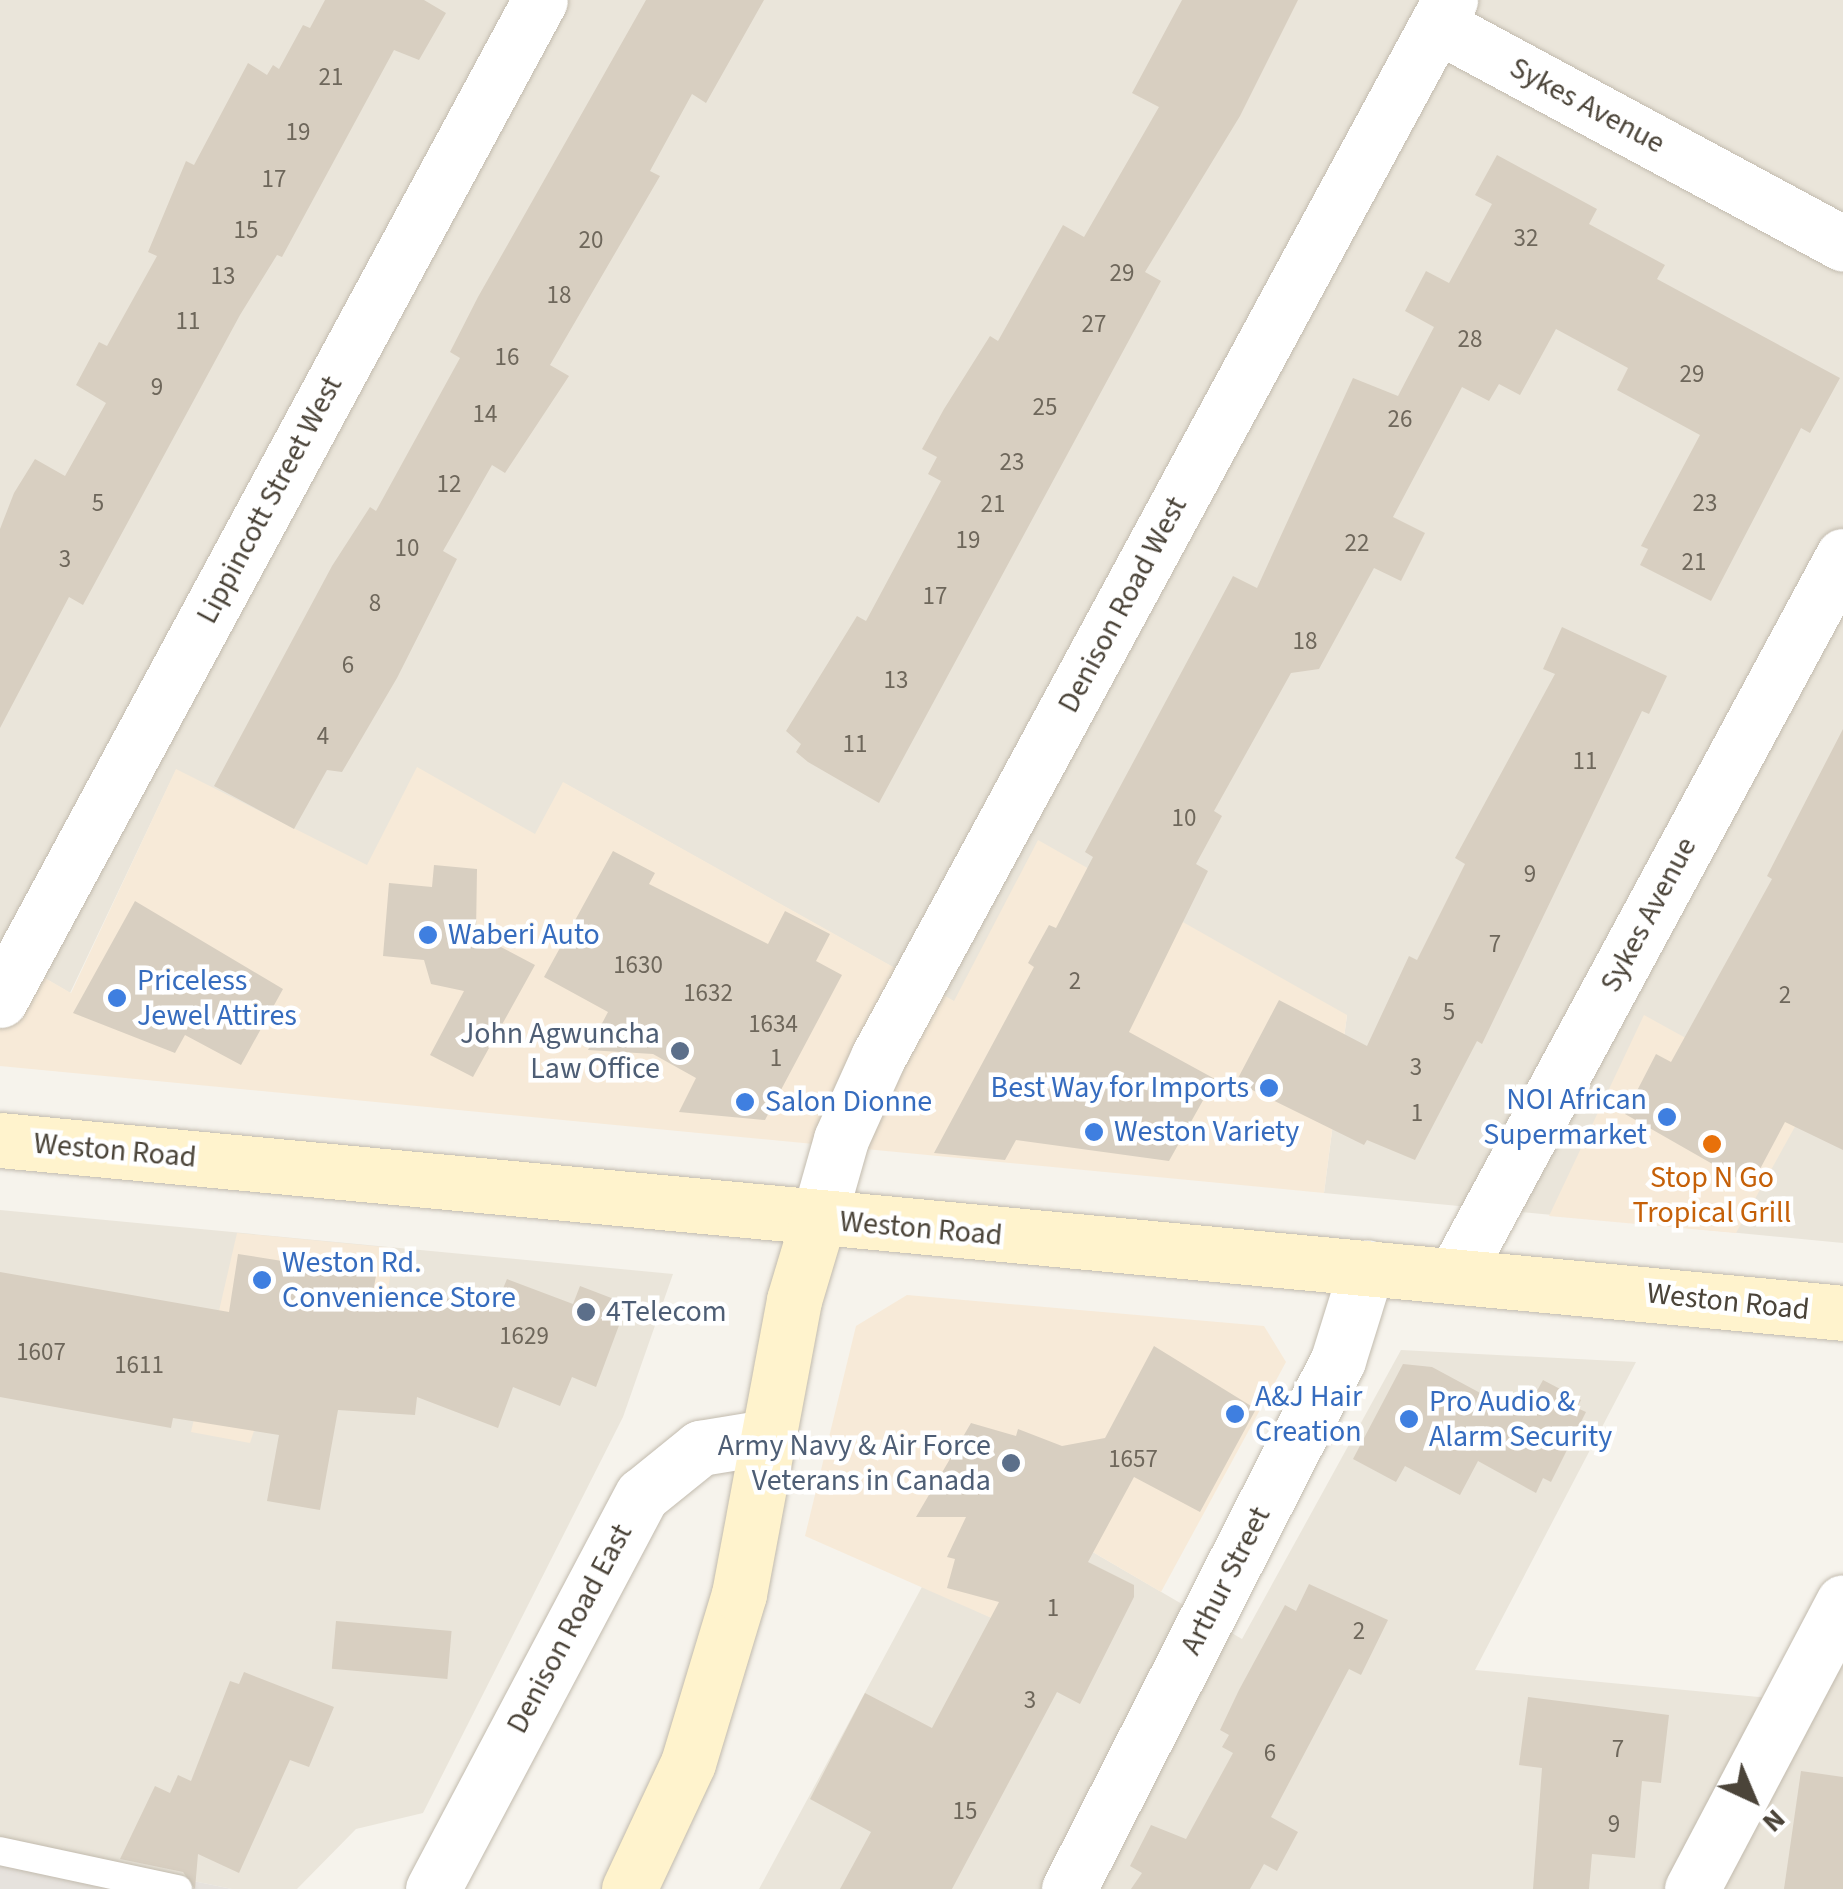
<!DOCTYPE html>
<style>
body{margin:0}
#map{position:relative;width:1843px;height:1889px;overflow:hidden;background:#f6f3ec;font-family:"Source Sans 3",sans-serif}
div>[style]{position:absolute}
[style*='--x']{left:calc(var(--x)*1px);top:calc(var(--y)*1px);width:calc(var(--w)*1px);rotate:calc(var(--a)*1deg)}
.residential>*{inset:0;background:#eae5da}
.commercial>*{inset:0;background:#f7ead8}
.industrial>*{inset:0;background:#e6e2dd}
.building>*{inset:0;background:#d8cfc1;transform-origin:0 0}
.roads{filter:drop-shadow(0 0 2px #c2bbae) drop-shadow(0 0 2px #c2bbae)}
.lane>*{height:28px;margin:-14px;padding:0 14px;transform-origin:14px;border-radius:14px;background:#fff}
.street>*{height:55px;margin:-27.5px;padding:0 27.5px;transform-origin:27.5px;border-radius:27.5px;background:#fff}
.secondary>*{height:55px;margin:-27.5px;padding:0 27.5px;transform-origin:27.5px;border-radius:27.5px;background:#fff3cd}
.dots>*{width:28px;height:28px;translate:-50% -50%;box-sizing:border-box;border:5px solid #fff;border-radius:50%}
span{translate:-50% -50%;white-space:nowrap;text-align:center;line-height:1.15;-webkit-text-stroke:9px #fff;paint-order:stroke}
.number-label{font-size:25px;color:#6e675b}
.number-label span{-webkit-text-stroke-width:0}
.street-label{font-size:30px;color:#4b4439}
.shop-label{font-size:30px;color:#366cbe}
.left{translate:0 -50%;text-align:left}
.right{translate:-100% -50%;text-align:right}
.service-label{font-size:30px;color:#4e5e75}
.food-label{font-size:30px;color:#c56008}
.north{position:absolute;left:1703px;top:1749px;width:100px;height:100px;-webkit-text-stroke:8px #fff;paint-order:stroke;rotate:136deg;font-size:28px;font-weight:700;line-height:40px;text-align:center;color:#4b4439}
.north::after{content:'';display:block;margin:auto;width:35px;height:45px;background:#4b4439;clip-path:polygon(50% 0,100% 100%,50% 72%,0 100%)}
</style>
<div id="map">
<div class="residential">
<div style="clip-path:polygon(0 0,1843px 0,1843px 1243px,1324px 1193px,1347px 1015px,955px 1002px,564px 783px,536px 834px,367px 866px,176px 770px,70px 993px,0 952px)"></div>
<div style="clip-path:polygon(0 1210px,673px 1274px,623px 1417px,423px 1813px,356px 1829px,297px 1889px,232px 1889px,0 1841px)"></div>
<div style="clip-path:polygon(1401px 1350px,1636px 1362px,1475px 1670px,1821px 1703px,1843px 1664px,1843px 1889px,759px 1889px,923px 1585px,996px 1620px,1079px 1544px,1242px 1639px)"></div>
</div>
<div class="commercial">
<div style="clip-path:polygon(417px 767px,535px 834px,563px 782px,954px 1001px,1038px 840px,1347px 1015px,1324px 1193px,0 1066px,0 952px,71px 993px,176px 769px,367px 865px)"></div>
<div style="clip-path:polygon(1644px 1015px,1807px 1105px,1736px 1233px,1549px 1216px)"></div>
<div style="clip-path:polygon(237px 1233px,394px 1248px,372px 1406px,268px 1388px,250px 1443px,191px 1432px)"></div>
<div style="clip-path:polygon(907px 1295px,1264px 1326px,1286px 1362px,1161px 1592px,1079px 1544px,996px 1620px,805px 1536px,856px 1326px)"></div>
</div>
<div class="industrial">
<div style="clip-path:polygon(0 1841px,232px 1889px,0 1889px)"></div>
</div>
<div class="building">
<div style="clip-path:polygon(325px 0,424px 0,446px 13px,419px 60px,394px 50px,282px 257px,277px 255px,240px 315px,83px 605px,69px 597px,0 728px,0 529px,14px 493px,35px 459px,65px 476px,106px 403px,76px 385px,99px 342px,107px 346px,157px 256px,148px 252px,186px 161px,194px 165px,248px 63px,267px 75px,273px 65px,279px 69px,303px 25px,310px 28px)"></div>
<div style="clip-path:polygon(646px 0,764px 0,706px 103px,692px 94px,650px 171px,660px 176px,550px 365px,569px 376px,505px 473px,492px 465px,443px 551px,457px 559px,397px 678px,342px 772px,327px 770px,294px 829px,214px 786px,332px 566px,370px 507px,376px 511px,460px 358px,450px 352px,478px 297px)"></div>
<div style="clip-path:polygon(1182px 0,1298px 0,1240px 116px,1145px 272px,1161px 281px,879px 803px,808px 762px,796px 752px,801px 744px,786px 731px,857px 616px,866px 621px,941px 481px,928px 474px,937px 457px,922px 449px,944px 409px,990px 336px,998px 341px,1063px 225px,1084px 237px,1159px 107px,1132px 93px)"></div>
<div style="clip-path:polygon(1497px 155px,1597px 209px,1589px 224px,1665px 265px,1657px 279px,1840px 378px,1810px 433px,1801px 428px,1711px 601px,1640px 565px,1648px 549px,1641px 546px,1700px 435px,1617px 390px,1628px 368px,1556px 329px,1520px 395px,1499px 384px,1489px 401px,1462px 387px,1393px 517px,1425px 533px,1401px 581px,1374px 568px,1319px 669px,1291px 673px,1214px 811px,1222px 816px,1196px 864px,1208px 871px,1129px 1032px,1215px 1079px,1169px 1161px,1016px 1140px,1005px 1160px,934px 1153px,1034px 967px,1028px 963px,1049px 925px,1056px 928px,1093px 857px,1085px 852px,1233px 576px,1257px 588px,1353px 378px,1398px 396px,1434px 327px,1405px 311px,1426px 271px,1449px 283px,1492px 204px,1475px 195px)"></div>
<div style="clip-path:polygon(1562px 627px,1667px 676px,1649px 714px,1642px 711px,1482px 1044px,1477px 1041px,1415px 1160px,1367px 1140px,1364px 1145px,1236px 1082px,1279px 1000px,1367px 1046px,1409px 956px,1417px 960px,1465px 864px,1455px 858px,1555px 674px,1543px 669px)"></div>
<div style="clip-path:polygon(1843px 729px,1843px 1150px,1785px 1122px,1751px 1186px,1625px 1114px,1656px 1054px,1671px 1062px,1772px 879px,1767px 876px)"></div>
<div style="clip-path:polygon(613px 851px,655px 873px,649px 884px,768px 944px,785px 911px,830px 934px,816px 961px,842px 975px,765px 1120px,679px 1112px,696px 1078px,653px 1054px,588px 1050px,608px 1012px,544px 977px)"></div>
<div style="clip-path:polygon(434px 865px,477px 869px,476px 934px,535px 965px,473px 1077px,430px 1055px,464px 991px,431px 984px,424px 960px,383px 956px,389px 883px,432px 887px)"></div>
<div style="clip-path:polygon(135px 901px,283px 989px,241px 1065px,185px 1035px,175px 1053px,73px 1013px)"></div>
<div style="clip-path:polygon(238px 1254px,376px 1276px,373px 1292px,497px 1303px,507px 1279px,573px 1304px,580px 1286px,627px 1304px,596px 1387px,572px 1377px,560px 1406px,513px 1387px,498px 1428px,417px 1397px,415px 1415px,338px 1410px,320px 1510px,267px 1501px,279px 1435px,173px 1418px,171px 1428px,0 1397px,0 1272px,229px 1312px)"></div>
<div style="clip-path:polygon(1154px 1346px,1256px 1409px,1200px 1512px,1134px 1477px,1088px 1562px,1134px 1585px,1134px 1597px,1080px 1704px,1057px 1692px,952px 1889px,840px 1889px,871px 1832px,810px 1799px,865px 1693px,932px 1728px,999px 1602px,947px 1588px,955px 1559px,947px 1557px,966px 1517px,916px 1517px,971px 1423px,1016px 1436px,1018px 1429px,1062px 1446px,1105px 1438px)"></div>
<div style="clip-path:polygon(1403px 1364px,1432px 1367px,1523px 1416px,1543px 1380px,1581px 1400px,1577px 1408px,1586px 1412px,1551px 1482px,1543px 1478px,1536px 1493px,1478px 1461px,1460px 1495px,1405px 1466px,1396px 1482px,1353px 1459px)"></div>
<div style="clip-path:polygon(1309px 1584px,1388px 1620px,1361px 1675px,1349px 1669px,1271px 1817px,1298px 1832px,1277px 1871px,1264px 1864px,1250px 1889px,1131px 1889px,1142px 1873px,1130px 1866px,1151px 1825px,1186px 1839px,1233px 1753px,1222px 1747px,1229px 1735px,1220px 1730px,1239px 1690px,1285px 1605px,1296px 1611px)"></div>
<div style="left:336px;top:1621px;width:116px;height:48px;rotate:5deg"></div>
<div style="clip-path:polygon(244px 1672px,334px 1707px,309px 1767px,290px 1760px,239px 1873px,198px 1854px,195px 1889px,183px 1872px,120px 1859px,155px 1786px,170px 1793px,178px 1775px,191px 1781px,230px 1681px,239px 1684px)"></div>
<div style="clip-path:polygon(1528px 1697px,1669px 1715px,1661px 1783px,1642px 1781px,1635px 1858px,1592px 1854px,1589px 1889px,1533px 1889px,1542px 1768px,1519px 1765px)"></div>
<div style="clip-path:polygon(1801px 1771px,1843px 1777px,1843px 1889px,1784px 1889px)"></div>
</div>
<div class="roads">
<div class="lane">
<div style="--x:0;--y:1851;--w:182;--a:12.1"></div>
</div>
<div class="street">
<div style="--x:1437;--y:25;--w:461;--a:28.3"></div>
<div style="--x:0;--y:1000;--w:1136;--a:-61.63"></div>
<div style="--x:818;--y:1220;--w:84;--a:-74.1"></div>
<div style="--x:841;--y:1139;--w:90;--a:-65.7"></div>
<div style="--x:878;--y:1057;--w:1202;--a:-61.58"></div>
<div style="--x:1455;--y:1275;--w:817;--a:-61.65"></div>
<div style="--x:433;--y:1889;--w:446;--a:-62.1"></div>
<div style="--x:642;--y:1495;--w:75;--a:-39"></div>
<div style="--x:700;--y:1448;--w:68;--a:-9.3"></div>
<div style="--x:1069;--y:1889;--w:593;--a:-63.05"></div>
<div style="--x:1338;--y:1360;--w:97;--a:-72.7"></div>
<div style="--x:1692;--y:1889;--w:324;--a:-62.2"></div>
</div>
<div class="secondary">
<div style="--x:0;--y:1140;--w:1851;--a:5.36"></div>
<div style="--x:629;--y:1889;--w:139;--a:-64.9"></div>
<div style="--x:688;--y:1763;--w:177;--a:-73.2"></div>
<div style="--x:739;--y:1594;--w:299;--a:-79.4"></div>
<div style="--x:794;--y:1300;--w:84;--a:-73.3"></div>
</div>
</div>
<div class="dots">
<div style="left:428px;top:935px;background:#3f7fe0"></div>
<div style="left:117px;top:998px;background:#3f7fe0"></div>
<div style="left:680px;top:1051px;background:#5c6f8a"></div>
<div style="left:1269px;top:1088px;background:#3f7fe0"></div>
<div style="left:745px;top:1102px;background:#3f7fe0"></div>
<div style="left:1667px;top:1117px;background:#3f7fe0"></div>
<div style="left:1094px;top:1132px;background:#3f7fe0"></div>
<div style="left:1712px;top:1144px;background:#e8710a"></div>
<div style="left:262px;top:1280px;background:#3f7fe0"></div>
<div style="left:586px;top:1312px;background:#5c6f8a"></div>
<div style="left:1235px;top:1414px;background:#3f7fe0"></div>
<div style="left:1409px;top:1419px;background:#3f7fe0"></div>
<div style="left:1011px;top:1463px;background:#5c6f8a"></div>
</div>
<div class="number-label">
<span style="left:331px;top:77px">21</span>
<span style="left:298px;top:132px">19</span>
<span style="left:274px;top:179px">17</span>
<span style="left:246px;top:230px">15</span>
<span style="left:1526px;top:238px">32</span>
<span style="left:591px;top:240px">20</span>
<span style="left:1122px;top:273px">29</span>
<span style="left:223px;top:276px">13</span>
<span style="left:559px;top:295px">18</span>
<span style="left:188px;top:321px">11</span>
<span style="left:1094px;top:324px">27</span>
<span style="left:1470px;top:339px">28</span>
<span style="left:507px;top:357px">16</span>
<span style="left:1692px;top:374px">29</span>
<span style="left:157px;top:387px">9</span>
<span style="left:1045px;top:407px">25</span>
<span style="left:485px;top:414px">14</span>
<span style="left:1400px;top:419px">26</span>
<span style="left:1012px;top:462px">23</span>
<span style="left:449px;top:484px">12</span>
<span style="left:98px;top:503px">5</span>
<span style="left:1705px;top:503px">23</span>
<span style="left:993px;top:504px">21</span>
<span style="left:968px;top:540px">19</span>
<span style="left:1357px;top:543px">22</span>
<span style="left:407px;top:548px">10</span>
<span style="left:65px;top:559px">3</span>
<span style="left:1694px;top:562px">21</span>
<span style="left:935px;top:596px">17</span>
<span style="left:375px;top:603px">8</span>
<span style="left:1305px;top:641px">18</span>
<span style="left:348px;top:665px">6</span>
<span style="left:896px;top:680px">13</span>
<span style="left:323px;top:736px">4</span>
<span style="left:855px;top:744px">11</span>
<span style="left:1585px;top:761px">11</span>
<span style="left:1184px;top:818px">10</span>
<span style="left:1530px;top:874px">9</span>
<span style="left:1495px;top:944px">7</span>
<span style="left:638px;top:965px">1630</span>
<span style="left:1075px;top:981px">2</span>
<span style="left:708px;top:993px">1632</span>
<span style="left:1785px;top:995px">2</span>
<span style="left:1449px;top:1012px">5</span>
<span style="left:773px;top:1024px">1634</span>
<span style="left:776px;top:1058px">1</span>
<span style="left:1416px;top:1067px">3</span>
<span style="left:1417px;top:1113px">1</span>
<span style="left:524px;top:1336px">1629</span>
<span style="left:41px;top:1352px">1607</span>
<span style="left:139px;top:1365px">1611</span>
<span style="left:1133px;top:1459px">1657</span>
<span style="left:1053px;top:1608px">1</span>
<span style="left:1359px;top:1631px">2</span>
<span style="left:1030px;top:1700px">3</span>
<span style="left:1618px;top:1749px">7</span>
<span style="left:1270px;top:1753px">6</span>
<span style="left:965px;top:1811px">15</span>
<span style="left:1614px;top:1824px">9</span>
</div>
<div class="street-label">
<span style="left:1587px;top:106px;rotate:28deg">Sykes Avenue</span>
<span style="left:270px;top:500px;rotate:-62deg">Lippincott Street West</span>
<span style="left:1123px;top:605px;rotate:-62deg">Denison Road West</span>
<span style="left:1649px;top:915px;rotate:-62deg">Sykes Avenue</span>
<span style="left:115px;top:1151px;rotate:5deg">Weston Road</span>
<span style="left:921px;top:1229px;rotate:5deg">Weston Road</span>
<span style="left:1728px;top:1302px;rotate:6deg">Weston Road</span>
<span style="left:1226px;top:1581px;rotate:-63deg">Arthur Street</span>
<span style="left:570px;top:1629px;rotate:-62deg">Denison Road East</span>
</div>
<div class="shop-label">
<span class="left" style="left:448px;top:935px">Waberi Auto</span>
<span class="left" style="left:137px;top:998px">Priceless<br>Jewel Attires</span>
<span class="right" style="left:1249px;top:1088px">Best Way for Imports</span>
<span class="right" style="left:1647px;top:1117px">NOI African<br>Supermarket</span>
<span class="left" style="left:765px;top:1102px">Salon Dionne</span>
<span class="left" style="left:1114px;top:1132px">Weston Variety</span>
<span class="left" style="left:282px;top:1280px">Weston Rd.<br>Convenience Store</span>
<span class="left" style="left:1255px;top:1414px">A&amp;J Hair<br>Creation</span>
<span class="left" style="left:1429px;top:1419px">Pro Audio &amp;<br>Alarm Security</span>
</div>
<div class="service-label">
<span class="right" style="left:660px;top:1051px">John Agwuncha<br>Law Office</span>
<span class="left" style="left:606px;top:1312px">4Telecom</span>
<span class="right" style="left:991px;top:1463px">Army Navy &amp; Air Force<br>Veterans in Canada</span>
</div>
<div class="food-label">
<span style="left:1712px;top:1195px">Stop N Go<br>Tropical Grill</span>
</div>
<div class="north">N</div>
</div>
